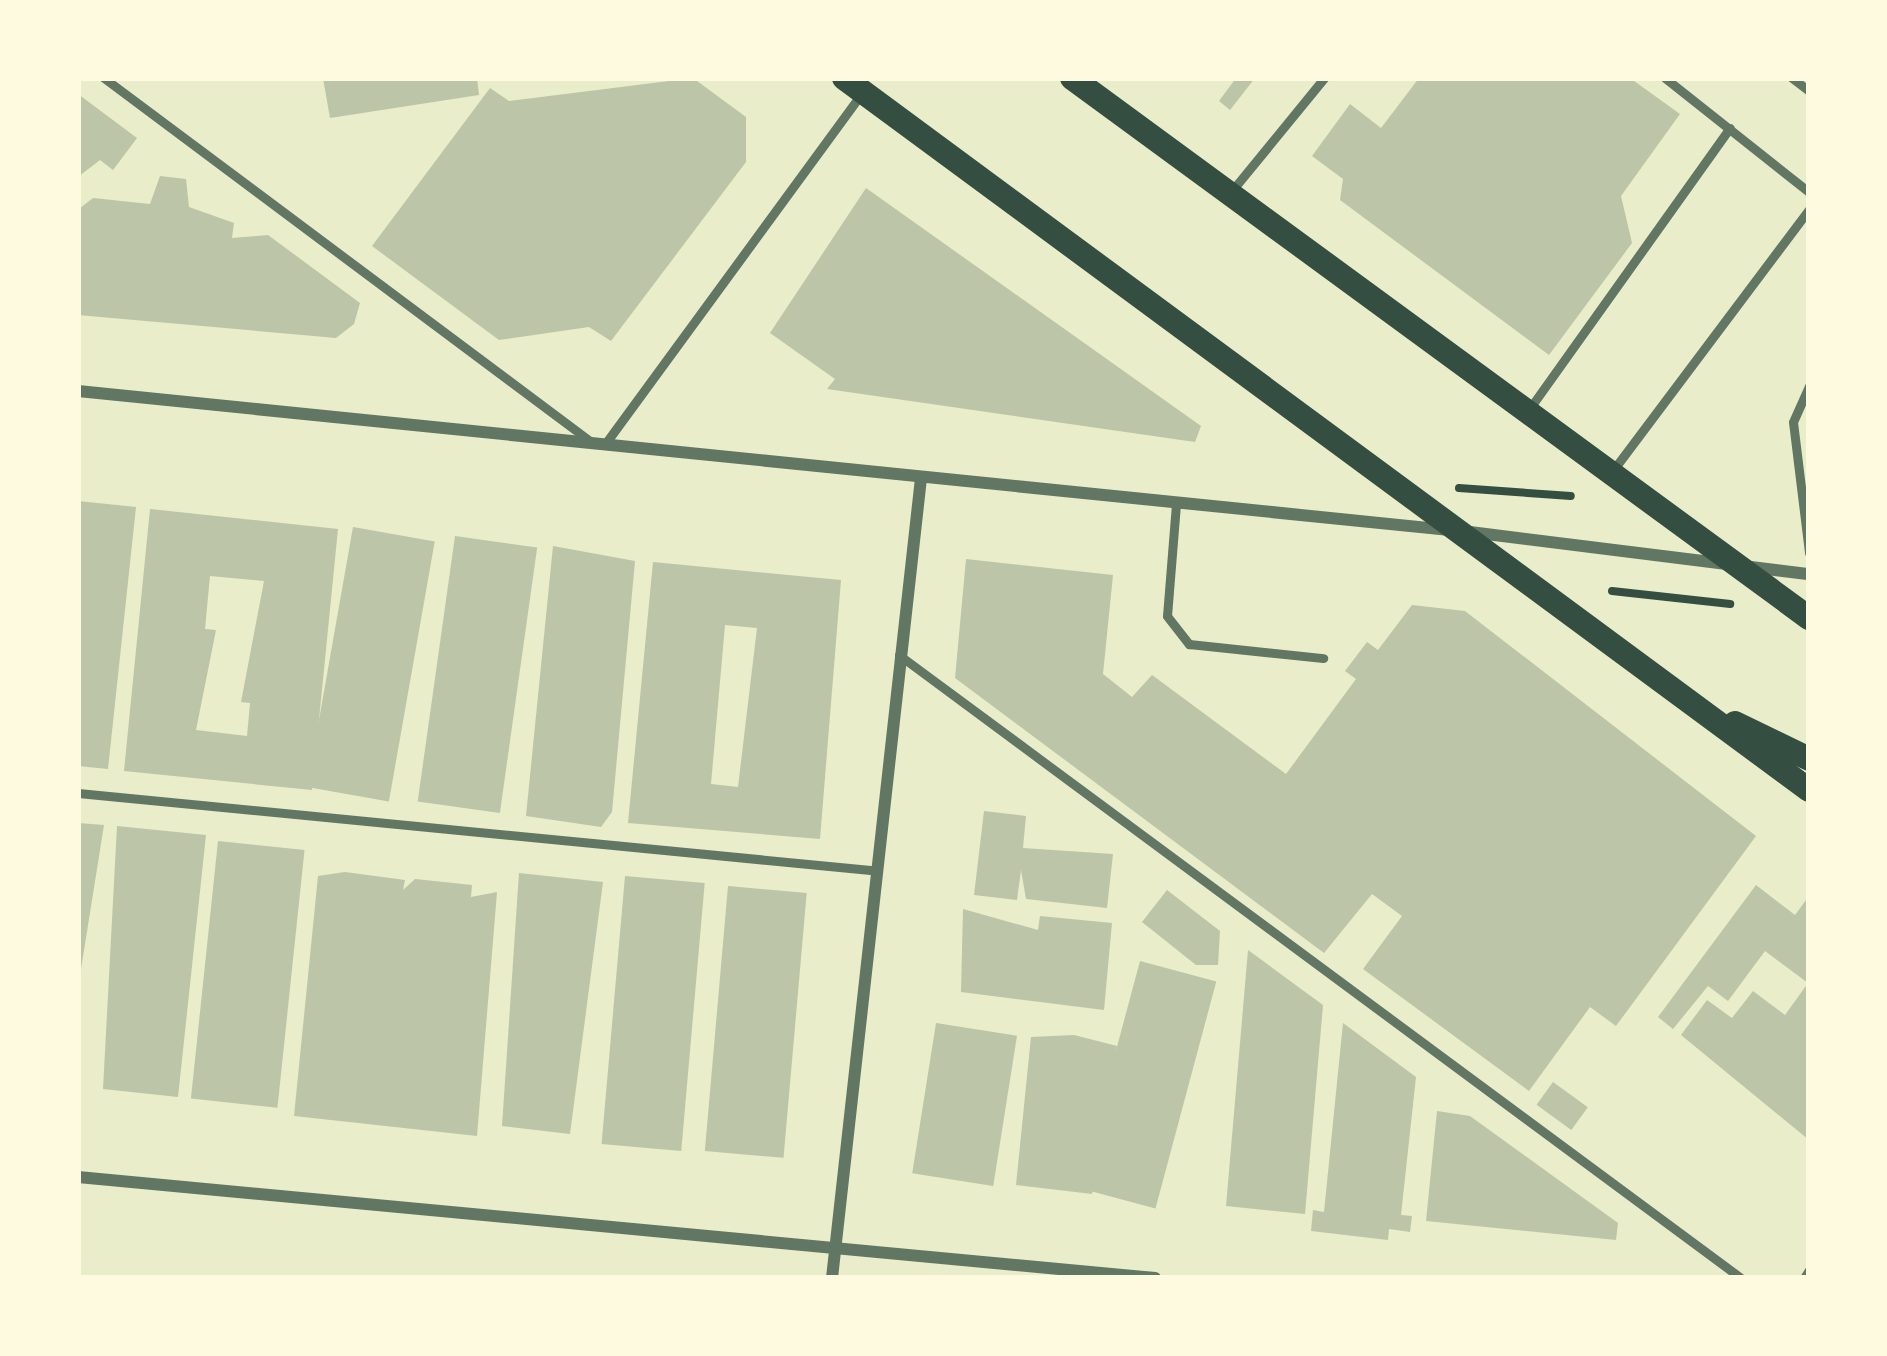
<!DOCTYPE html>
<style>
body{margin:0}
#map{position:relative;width:1887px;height:1356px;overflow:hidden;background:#e9edc9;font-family:"Asap Condensed",sans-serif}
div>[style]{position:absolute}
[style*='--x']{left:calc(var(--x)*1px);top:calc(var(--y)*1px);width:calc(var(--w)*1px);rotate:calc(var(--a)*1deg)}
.building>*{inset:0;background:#bcc5a7;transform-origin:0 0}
.path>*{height:8px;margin:-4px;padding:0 4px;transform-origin:4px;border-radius:4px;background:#344e41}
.service>*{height:9px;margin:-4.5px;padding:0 4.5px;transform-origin:4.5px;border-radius:4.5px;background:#617663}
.minor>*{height:12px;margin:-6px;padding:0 6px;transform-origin:6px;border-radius:6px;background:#617663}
.secondary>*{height:24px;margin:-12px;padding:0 12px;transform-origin:12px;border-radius:12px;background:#344e41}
span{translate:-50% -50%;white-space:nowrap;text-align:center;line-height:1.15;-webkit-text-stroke:9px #fefae0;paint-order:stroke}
.frame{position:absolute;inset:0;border:81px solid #fefae0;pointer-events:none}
</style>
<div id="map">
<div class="building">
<div style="clip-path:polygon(323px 78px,477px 78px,479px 95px,330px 118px)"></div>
<div style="clip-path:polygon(693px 78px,746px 117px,746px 162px,611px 341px,589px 327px,499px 340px,372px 246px,490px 88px,509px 101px)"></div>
<div style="clip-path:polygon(1236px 78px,1255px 78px,1230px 110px,1219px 101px)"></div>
<div style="clip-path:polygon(1419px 78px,1630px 78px,1680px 114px,1621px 196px,1632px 243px,1549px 355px,1340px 200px,1343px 179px,1312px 156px,1350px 104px,1381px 128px)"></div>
<div style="clip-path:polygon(78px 94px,137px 138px,113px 170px,100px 160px,78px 177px)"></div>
<div style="clip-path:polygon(160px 176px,186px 179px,189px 207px,234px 223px,232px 238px,268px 235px,360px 303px,354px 324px,336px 338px,78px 315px,79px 209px,93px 198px,150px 204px)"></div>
<div style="clip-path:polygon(866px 188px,1201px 426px,1195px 442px,827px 389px,835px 379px,770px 333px)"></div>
<div style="clip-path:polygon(78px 501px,136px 507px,108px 769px,78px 766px)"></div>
<div style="clip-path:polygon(evenodd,150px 509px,338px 529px,312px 790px,124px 771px,150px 509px,210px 576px,264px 581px,241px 702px,250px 703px,247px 736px,196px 730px,216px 630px,205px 629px,210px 576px)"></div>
<div style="left:353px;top:527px;width:83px;height:264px;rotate:10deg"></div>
<div style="left:455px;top:536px;width:83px;height:268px;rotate:8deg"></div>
<div style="clip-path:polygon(553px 546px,635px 561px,612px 812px,601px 827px,526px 816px)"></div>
<div style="clip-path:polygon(966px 559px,1113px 575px,1103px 674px,1132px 697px,1152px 675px,1286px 774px,1356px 679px,1345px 671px,1367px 642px,1378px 650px,1412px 605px,1465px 611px,1756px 836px,1616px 1026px,1590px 1007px,1529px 1091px,1363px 969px,1402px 916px,1372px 894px,1324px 953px,955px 678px)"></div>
<div style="clip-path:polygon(evenodd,653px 562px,841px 580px,820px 839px,628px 823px,653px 562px,725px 625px,757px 628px,738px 787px,711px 784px,725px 625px)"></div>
<div style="clip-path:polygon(984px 811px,1026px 816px,1023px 848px,1113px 854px,1107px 908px,1026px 899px,1021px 870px,1017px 900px,974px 895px)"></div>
<div style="clip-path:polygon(78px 823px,104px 825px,81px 969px,78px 969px)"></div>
<div style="clip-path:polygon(117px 826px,206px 835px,178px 1097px,103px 1089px)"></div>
<div style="left:218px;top:841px;width:87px;height:259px;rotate:6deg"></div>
<div style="clip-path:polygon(345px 872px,405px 880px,403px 890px,415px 879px,472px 885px,471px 897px,497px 892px,477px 1136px,294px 1116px,318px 876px)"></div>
<div style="clip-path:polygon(519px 873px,603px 882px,570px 1134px,502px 1126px)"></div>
<div style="left:625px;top:876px;width:80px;height:269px;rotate:5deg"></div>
<div style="clip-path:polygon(1756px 885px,1795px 915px,1809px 896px,1809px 1140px,1681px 1035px,1707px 1000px,1732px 1018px,1753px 991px,1785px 1015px,1808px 983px,1765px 951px,1728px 1001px,1708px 986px,1673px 1029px,1658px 1017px)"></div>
<div style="left:728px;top:886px;width:79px;height:266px;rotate:5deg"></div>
<div style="clip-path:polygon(1167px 890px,1220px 931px,1218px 965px,1196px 965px,1142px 922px)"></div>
<div style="clip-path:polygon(963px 909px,1038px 930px,1040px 916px,1112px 923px,1104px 1010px,961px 992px)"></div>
<div style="clip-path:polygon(1248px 950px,1323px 1005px,1305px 1214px,1226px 1206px)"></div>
<div style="left:1140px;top:961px;width:79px;height:235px;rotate:15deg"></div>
<div style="left:936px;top:1023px;width:82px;height:152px;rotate:9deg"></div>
<div style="clip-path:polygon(1343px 1023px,1416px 1077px,1401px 1215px,1412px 1216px,1410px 1232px,1389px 1229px,1388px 1240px,1311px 1231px,1313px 1210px,1324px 1212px)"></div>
<div style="clip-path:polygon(1074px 1035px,1117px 1046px,1092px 1194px,1016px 1185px,1031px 1037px)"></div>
<div style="left:1553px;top:1082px;width:43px;height:28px;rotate:36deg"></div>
<div style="clip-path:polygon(1437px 1111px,1470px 1116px,1618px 1223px,1616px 1240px,1426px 1221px)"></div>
</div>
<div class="path">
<div style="--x:1459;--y:488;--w:112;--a:4.1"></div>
<div style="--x:1612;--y:591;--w:119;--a:6.3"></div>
</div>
<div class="service">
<div style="--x:104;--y:78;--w:607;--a:36.76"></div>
<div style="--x:1665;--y:78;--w:184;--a:38.4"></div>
<div style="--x:1792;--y:78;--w:21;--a:37"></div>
<div style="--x:1230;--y:193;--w:149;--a:-50.7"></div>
<div style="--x:1809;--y:386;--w:39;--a:114"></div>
<div style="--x:1793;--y:422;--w:132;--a:83"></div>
<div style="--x:1530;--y:408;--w:344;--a:-54.5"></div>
<div style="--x:605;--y:444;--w:432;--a:-53.8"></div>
<div style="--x:1614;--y:469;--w:325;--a:-53.1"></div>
<div style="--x:1176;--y:504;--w:112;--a:94.6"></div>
<div style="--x:1167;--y:616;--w:36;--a:52"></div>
<div style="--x:1189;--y:644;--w:135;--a:6"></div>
<div style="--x:899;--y:655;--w:1047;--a:36.5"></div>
<div style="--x:78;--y:793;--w:796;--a:5.55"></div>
<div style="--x:1804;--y:1278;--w:9;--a:-58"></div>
</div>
<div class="minor">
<div style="--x:78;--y:391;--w:1379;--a:5.79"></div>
<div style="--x:1470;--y:532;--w:342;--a:7.1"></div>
<div style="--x:78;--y:1177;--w:1082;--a:5.36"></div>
<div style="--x:832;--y:1278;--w:805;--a:-83.65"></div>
</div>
<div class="secondary">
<div style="--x:844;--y:78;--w:1199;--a:36.42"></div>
<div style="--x:1072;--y:78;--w:914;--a:36.23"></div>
<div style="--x:1735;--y:723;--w:82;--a:25.9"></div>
</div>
<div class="frame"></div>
</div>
